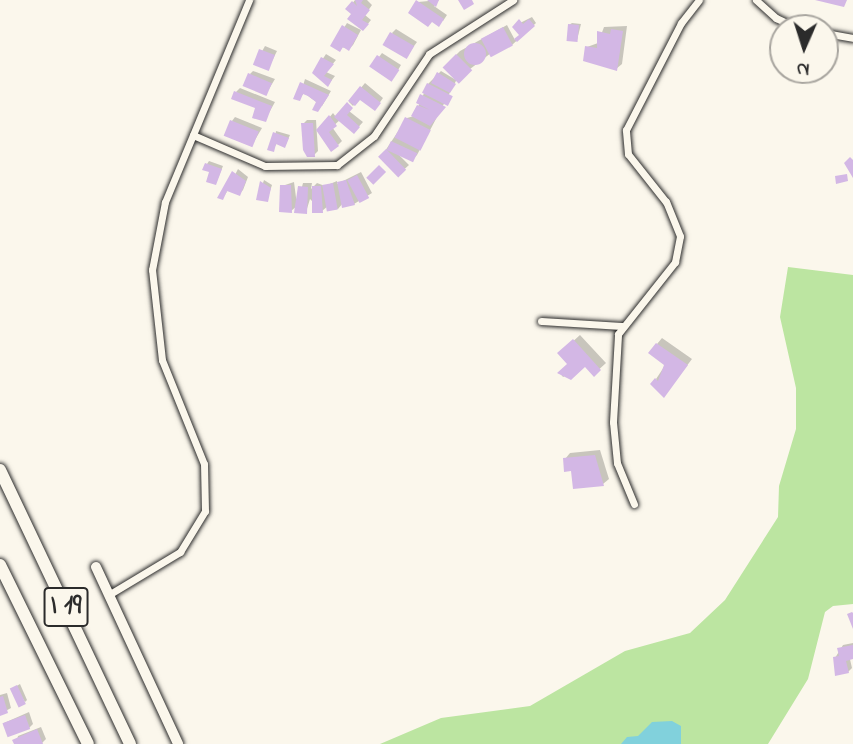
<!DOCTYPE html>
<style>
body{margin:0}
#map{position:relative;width:853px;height:744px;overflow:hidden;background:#fbf7ec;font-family:"Indie Flower",sans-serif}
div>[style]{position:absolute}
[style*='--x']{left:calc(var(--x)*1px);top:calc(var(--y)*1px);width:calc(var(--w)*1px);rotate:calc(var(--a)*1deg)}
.green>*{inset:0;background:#bce5a1}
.water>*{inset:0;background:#81d1dc}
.shadow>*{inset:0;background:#0003}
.building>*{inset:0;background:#d3b7e5;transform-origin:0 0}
.round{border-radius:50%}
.roads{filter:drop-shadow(0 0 2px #2b2b2b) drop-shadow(0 0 2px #2b2b2b)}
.street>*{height:7px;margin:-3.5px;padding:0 3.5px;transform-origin:3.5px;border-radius:3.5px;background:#fbf7ec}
.secondary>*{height:10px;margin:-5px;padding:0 5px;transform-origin:5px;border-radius:5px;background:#fbf7ec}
.highway>*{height:12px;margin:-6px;padding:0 6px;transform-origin:6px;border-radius:6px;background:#fbf7ec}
span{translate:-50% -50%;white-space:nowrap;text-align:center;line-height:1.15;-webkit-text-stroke:7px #fbf7ec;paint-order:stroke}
.shield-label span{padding:2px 5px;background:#fbf7ec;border:2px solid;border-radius:5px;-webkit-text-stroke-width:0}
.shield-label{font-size:28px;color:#2b2b2b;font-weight:700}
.north{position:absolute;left:769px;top:14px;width:70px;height:70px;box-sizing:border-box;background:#fbf7ec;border:2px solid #a8a59f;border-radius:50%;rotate:183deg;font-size:19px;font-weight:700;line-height:28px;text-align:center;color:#2b2b2b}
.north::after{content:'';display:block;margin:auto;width:24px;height:32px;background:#2b2b2b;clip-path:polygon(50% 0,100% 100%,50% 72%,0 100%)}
</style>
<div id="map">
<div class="green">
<div style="clip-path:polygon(788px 267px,853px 275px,853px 604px,833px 606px,825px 612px,808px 679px,768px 744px,380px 744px,441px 718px,530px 706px,625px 651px,690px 633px,725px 600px,778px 517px,779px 486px,796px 429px,796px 388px,780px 317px)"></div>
</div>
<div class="water">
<div style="clip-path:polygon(672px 721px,681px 726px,681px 744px,621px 744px,627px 737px,638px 736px,652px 722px)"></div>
</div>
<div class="shadow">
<div style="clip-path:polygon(355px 0,367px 0,372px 5px,365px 15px,371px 20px,367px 25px,348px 9px)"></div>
<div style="clip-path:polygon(439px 0,434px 6px,447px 15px,443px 21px,418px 2px)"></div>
<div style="clip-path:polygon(532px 17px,536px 23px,512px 45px,491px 53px,457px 79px,417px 155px,413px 159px,396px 152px,409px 165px,398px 175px,381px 157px,407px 118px,414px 116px,428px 84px,441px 71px,456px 80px,444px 67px,460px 51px,507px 25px,515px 40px,522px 35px,516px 25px)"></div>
<div style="clip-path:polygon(347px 23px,361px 30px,353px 45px,349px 49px,333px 45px)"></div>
<div style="clip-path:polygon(572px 23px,581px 24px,577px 40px,569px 25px)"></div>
<div style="clip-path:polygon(627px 26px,622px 64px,616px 69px,587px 47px,598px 43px,604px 27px)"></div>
<div style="clip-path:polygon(396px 29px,417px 42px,406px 57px,392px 33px)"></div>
<div style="clip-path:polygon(265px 46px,277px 51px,268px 69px,255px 64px)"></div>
<div style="clip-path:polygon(382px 53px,401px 65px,395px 75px,379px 57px)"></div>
<div style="clip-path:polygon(326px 54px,336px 60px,326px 72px,335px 76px,328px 85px,314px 72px)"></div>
<div style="clip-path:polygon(253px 71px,275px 79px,266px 94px,250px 74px)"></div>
<div style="clip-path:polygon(305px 79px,331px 91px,322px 106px,304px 93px,299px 99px)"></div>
<div style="clip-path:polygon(365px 83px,383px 98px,378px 105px,360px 98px,353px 106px,349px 102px)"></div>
<div style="clip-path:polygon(240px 88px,275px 102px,265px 120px,258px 107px,236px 92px)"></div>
<div style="clip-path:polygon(349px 111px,363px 122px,354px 132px,340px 120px,332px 127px,342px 141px,338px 145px,319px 130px,333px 113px,336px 117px)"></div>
<div style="clip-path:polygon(235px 117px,262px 128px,252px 145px,232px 121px)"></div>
<div style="clip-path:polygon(307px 120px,316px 120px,318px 151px,314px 155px,303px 124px)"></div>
<div style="clip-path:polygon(276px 131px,290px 135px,285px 146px,277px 143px,273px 150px)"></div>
<div style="clip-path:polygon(209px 161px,223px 166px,216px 183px,207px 164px)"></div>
<div style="clip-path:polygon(238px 169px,248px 177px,243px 190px,239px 194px,228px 190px,223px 198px)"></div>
<div style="clip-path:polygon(361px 172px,372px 193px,354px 204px,343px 203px,338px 209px,328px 206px,322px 211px,310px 199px,306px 212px,297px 206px,291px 211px,282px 186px,294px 182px,297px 205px,303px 183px,312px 183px,311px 189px,317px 183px,325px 186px,337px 181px,337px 184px)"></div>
<div style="clip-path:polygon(264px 180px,272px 185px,267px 200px,258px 198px)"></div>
<div style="clip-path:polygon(580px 335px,606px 363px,594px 374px,585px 365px,563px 377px,560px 373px,569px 364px,559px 354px)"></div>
<div style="clip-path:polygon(662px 338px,692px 359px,664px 396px,656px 379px,666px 364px,657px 344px)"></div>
<div style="clip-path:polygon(600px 450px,609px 479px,603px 484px,573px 469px,565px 459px,570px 453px)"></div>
<div style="clip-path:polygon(853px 643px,853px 656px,849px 655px,852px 668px,848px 672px,835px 658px,843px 645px)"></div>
<div style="clip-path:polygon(20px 684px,27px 700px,25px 702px,15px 687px)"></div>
<div style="clip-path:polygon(7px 693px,11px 708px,0 714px,0 695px)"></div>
<div style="clip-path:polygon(29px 712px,33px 724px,29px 728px,4px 723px)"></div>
<div style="clip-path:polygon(41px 727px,46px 739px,42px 743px,16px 744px,18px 736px)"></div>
</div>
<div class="building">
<div style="clip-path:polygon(355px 0,363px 0,361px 3px,370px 10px,362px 20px,369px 24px,363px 31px,347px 19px,351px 14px,345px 9px,352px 1px,357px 6px)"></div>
<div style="clip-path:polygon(416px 0,444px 19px,439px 27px,432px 22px,428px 27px,408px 13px)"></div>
<div style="clip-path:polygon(427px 0,439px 0,436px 7px)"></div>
<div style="clip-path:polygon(458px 0,472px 0,474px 4px,464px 10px)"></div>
<div style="clip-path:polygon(815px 0,847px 0,844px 7px)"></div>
<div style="clip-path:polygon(519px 19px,523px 24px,529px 19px,535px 26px,517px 42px,514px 39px,519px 35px,512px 27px)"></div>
<div style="left:568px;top:24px;width:11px;height:17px;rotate:5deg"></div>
<div style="clip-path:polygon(342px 25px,358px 35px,349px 51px,343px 47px,340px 52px,330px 46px)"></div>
<div style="left:503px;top:27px;width:21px;height:25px;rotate:62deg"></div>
<div style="clip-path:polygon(611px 29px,623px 31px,617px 71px,583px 61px,585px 46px,597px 48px,597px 31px,610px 34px)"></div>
<div style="left:390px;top:32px;width:28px;height:15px;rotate:30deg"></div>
<div class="round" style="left:464px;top:43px;width:22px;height:22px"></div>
<div style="left:259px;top:49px;width:17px;height:17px;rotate:21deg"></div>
<div style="left:456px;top:54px;width:23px;height:19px;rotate:45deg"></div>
<div style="left:377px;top:55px;width:27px;height:14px;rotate:34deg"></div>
<div style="clip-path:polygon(321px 57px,334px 64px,324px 76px,332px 80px,328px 87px,312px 73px)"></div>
<div style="clip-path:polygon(437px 72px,456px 84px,450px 93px,431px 83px)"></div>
<div style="left:248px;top:73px;width:26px;height:14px;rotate:23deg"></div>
<div style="clip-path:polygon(300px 82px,329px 95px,318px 112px,312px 110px,316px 102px,308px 96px,303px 94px,300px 101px,293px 99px)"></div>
<div style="left:427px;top:83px;width:29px;height:11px;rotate:27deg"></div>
<div style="clip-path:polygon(360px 86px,381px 103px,375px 111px,360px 100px,355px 106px,348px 101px)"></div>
<div style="clip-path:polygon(234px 91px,272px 106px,266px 122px,252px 118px,255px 108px,231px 99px)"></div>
<div style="clip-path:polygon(420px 94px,446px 107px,430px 126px,411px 116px,417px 105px,430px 110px,416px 103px)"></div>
<div style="clip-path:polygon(347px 102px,353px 108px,347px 115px,360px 127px,354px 134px,334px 117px)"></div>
<div style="clip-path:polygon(329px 115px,337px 126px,329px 132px,339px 146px,331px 152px,316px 130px)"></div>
<div style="left:405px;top:117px;width:29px;height:23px;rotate:27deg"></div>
<div style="left:230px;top:120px;width:31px;height:17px;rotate:22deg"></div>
<div style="clip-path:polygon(301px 123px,313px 123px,315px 157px,307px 157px,303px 150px)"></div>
<div style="clip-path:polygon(273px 132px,289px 138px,285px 148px,276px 144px,274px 152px,267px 150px)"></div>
<div style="left:391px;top:141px;width:29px;height:10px;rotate:25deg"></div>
<div style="left:386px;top:149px;width:29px;height:11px;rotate:46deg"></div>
<div style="clip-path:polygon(850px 157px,853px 160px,853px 178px,844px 163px)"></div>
<div style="clip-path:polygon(205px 163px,222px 169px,216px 185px,206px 182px,209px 172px,202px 170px)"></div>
<div style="left:379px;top:165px;width:10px;height:18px;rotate:45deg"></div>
<div style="clip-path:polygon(232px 171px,246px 181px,240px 196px,227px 191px,223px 200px,217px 198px)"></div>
<div style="clip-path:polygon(847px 174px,848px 181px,836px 184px,835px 176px)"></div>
<div style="left:357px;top:175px;width:26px;height:11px;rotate:62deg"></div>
<div style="clip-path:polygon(346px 180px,355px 205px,342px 208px,337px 182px)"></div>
<div style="clip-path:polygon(260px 181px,271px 188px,268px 202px,256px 200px)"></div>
<div style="left:333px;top:183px;width:27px;height:11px;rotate:80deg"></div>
<div style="clip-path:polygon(280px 185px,291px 185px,292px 213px,279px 212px)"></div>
<div style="clip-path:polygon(298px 186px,308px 187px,307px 214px,294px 213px)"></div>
<div style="clip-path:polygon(312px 186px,321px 186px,323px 213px,312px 213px)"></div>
<div style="clip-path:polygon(573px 339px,601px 370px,594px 377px,585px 367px,571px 380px,557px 373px,567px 364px,557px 353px)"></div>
<div style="clip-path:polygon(656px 343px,688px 365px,664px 398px,650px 384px,655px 378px,658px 381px,664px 365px,648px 353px)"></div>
<div style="clip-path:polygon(595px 455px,604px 486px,573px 489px,571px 471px,564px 472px,563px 458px)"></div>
<div style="clip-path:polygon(852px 612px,853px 613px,853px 629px,847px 614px)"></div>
<div style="clip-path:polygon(853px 645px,853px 659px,846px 661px,849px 673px,835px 676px,833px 657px,839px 656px,837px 648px)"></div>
<div style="left:17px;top:685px;width:21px;height:8px;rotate:65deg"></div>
<div style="clip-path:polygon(3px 696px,8px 713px,0 716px,0 697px)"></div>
<div style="left:25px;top:715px;width:15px;height:24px;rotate:70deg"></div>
<div style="clip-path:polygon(37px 729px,43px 744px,14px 744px,12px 740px)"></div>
</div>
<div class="roads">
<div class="street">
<div style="--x:756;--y:0;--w:27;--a:42"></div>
<div style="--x:776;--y:18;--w:23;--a:25"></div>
<div style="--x:825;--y:33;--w:28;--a:10"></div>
<div style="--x:193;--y:135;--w:78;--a:23.3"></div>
<div style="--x:265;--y:166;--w:72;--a:-0.8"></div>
<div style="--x:337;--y:165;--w:47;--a:-38.1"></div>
<div style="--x:374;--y:136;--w:99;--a:-56.1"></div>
<div style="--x:429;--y:54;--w:100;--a:-32.7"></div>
<div style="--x:541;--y:321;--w:81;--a:3.5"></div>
<div style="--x:634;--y:504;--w:44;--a:-112.5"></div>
<div style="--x:617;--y:463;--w:41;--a:-95.6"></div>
<div style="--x:613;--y:422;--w:88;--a:-86.7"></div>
<div style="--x:618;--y:334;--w:92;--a:-51.6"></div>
<div style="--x:675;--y:262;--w:26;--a:-79"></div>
<div style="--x:680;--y:236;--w:37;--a:-112"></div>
<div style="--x:666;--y:202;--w:61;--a:-128.4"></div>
<div style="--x:628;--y:154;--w:24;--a:-95"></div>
<div style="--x:626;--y:130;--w:120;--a:-62.8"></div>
<div style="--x:681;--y:23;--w:29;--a:-52"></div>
<div style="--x:110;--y:594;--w:82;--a:-31"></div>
<div style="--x:180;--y:552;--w:48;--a:-58.6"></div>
<div style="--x:205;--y:511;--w:47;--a:-91.2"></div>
<div style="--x:204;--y:464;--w:112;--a:-112"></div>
<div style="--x:162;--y:360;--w:91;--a:-96.3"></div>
<div style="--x:152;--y:270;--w:69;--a:-79.2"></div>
<div style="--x:165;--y:202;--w:219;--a:-67.4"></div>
</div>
<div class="secondary">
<div style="--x:96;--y:567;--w:195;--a:65.1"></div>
</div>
<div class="highway">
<div style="--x:0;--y:470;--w:303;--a:64.6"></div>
<div style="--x:0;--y:565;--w:199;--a:63.8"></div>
</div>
</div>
<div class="shield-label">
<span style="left:66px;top:607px">I 19</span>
</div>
<div class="north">N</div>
</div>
